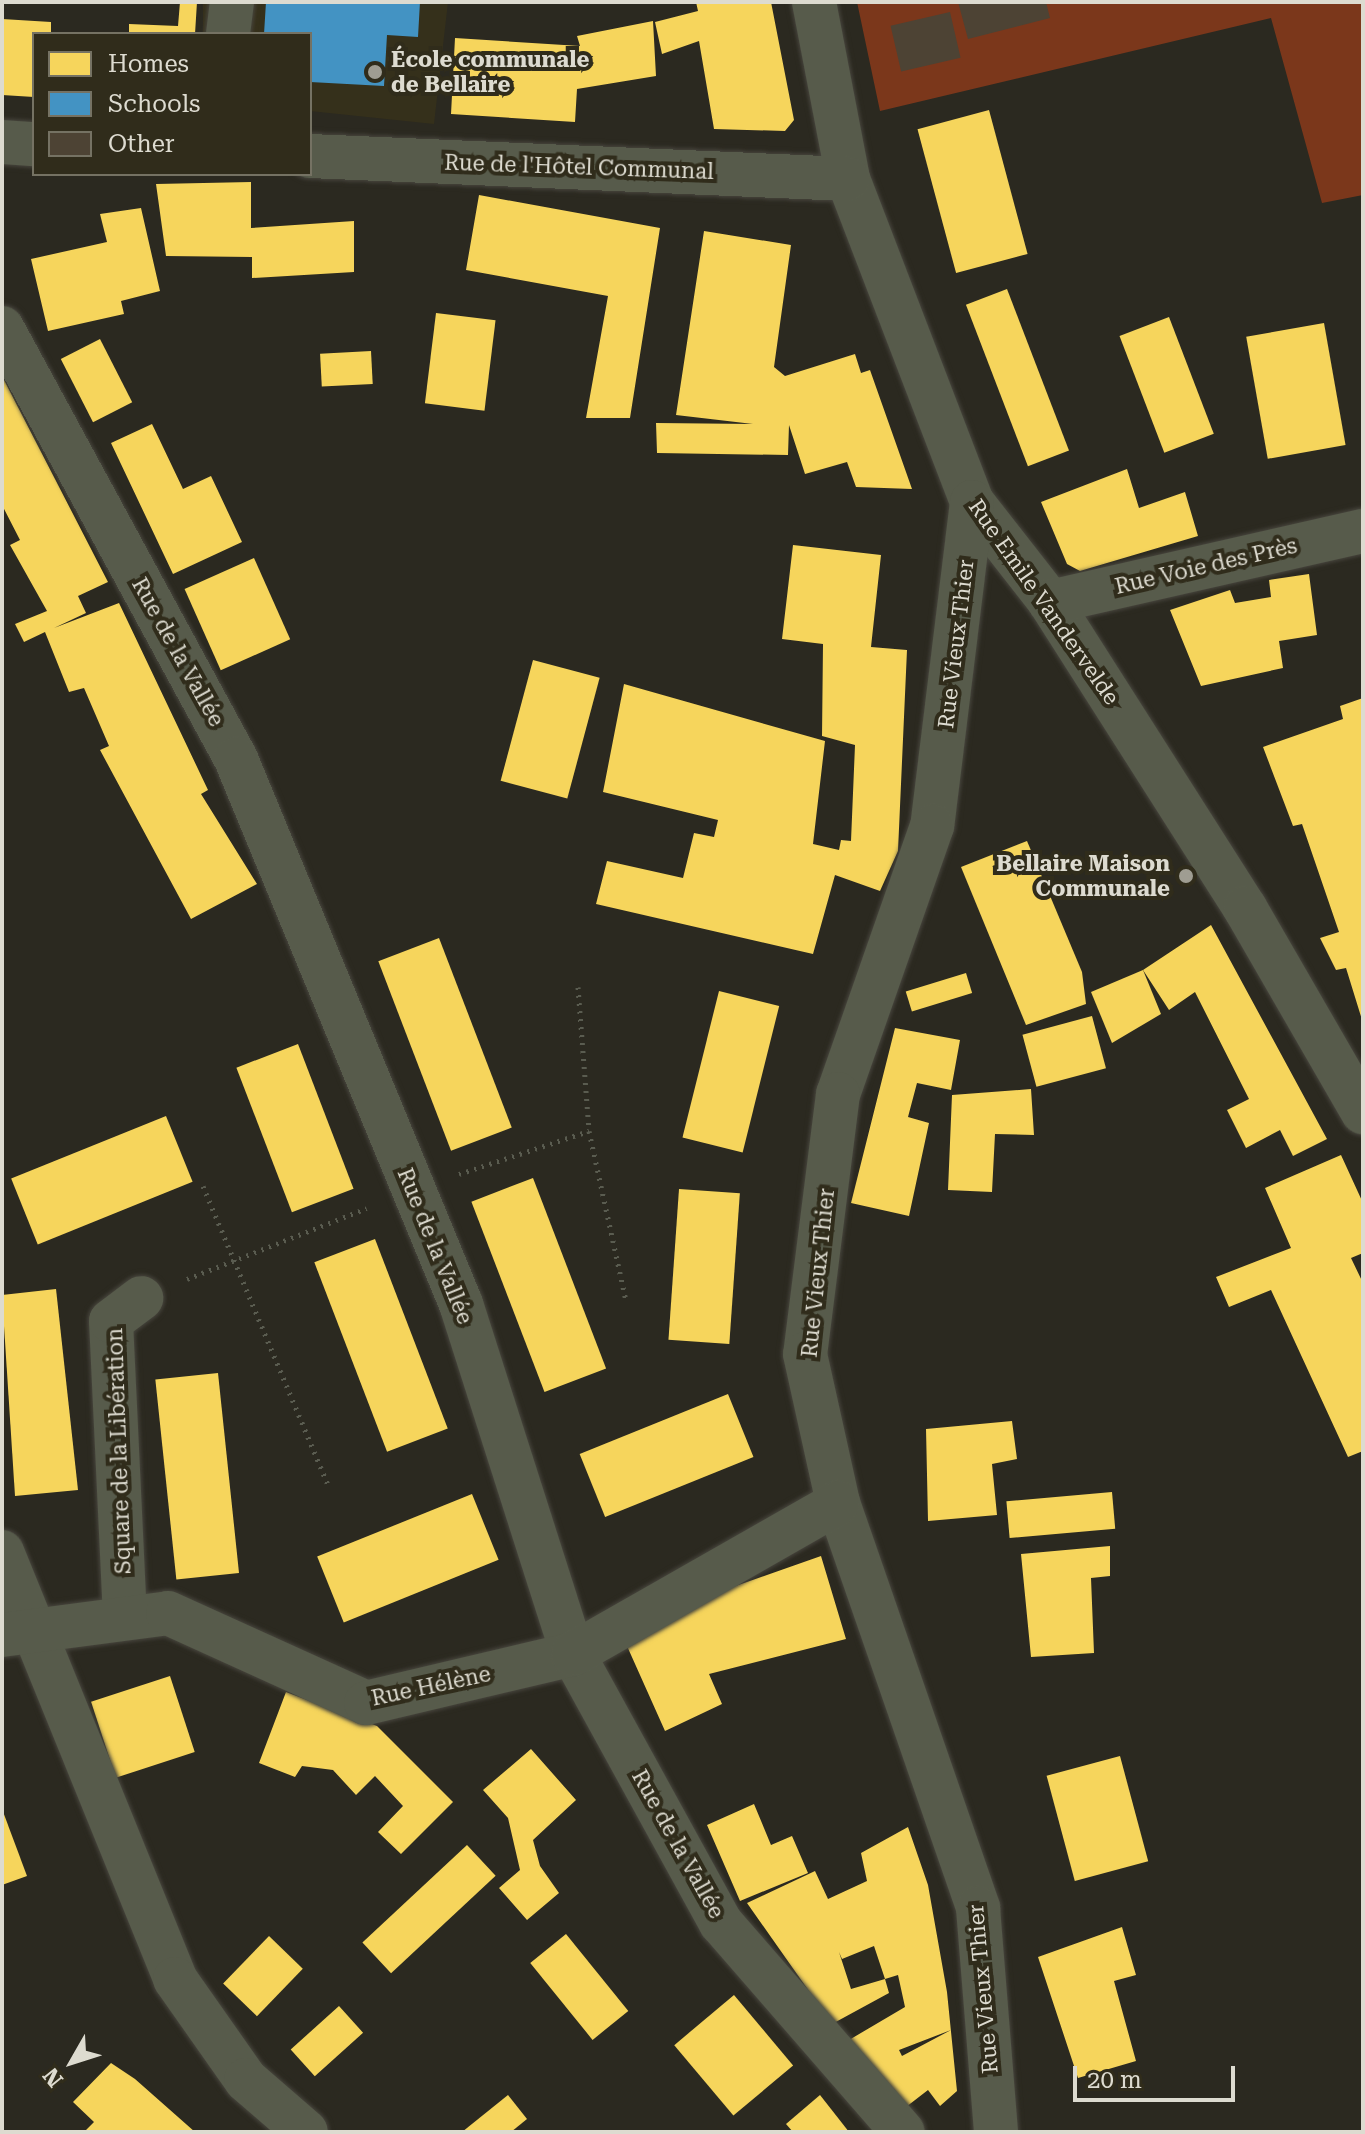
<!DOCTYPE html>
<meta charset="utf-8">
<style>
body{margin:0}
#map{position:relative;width:1365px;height:2134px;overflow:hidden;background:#2b2920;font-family:"Roboto Serif",serif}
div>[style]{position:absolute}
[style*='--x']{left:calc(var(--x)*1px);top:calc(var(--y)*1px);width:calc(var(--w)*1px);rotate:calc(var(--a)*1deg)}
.built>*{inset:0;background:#35301b}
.green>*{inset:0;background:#7b371b}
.homes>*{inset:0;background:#f6d55c;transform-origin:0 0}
.schools>*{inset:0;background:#4393c3}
.building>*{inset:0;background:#4d4334;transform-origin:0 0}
.path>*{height:5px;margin-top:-2.5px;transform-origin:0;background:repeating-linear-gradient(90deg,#5a5c50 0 2px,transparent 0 8px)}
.roads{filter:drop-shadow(0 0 2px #47453d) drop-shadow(0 0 2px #47453d)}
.minor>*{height:44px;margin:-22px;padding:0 22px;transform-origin:22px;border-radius:22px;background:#575b4b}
.dots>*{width:22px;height:22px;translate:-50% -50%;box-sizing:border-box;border:4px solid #302c1b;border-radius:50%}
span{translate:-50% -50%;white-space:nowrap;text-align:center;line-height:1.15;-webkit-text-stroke:8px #302c1b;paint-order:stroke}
.poi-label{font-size:22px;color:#dddbd0;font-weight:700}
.left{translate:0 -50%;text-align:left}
.right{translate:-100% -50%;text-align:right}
.street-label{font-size:22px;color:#dddbd0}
.frame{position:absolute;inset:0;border:4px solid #dddbd0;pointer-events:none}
.legend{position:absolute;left:32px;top:32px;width:280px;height:144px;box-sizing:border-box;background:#302c1b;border:2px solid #757263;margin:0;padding:10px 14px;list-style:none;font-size:24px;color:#dddbd0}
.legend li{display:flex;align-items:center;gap:16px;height:40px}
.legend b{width:40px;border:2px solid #757263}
.north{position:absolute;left:32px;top:2022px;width:80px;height:80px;-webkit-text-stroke:6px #302c1b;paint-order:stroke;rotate:231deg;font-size:22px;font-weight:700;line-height:32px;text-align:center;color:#dddbd0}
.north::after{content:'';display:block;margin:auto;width:28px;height:36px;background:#dddbd0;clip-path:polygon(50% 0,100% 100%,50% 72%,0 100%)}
.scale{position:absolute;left:1073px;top:2066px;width:162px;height:36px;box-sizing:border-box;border:4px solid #dddbd0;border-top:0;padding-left:10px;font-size:24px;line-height:28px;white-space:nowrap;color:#dddbd0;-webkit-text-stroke:6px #302c1b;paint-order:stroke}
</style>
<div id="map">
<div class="built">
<div style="clip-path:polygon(203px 2px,448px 2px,434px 124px,310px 111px,310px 34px,203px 34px)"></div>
</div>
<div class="green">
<div style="clip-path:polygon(857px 2px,1363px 2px,1363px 195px,1322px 203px,1271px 18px,880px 111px)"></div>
</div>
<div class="homes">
<div style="clip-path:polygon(180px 2px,197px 2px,195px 34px,129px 34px,129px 24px,178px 26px)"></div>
<div style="clip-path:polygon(696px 2px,771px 2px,794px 120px,785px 131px,714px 129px,699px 41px,662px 54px,655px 22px,698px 11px)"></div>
<div style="clip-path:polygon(2px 19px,51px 22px,51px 34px,34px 34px,34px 97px,2px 95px)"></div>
<div style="clip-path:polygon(653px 21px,656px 76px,577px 89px,575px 122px,451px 114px,455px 38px,580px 46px,577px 36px)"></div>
<div style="left:989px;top:110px;width:149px;height:74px;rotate:75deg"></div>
<div style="clip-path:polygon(251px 182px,251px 228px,354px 221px,354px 272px,252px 278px,252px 257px,166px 256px,156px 184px)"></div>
<div style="clip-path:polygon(479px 195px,660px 228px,630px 418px,586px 418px,608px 296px,466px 270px)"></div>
<div style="clip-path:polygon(141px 208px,160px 291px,121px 301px,124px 314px,48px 331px,31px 259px,107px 242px,100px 214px)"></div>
<div style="clip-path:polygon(704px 231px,791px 245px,774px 367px,785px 376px,855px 354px,861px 373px,870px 370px,912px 489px,856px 487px,847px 462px,805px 474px,789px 425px,788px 455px,657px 453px,656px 423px,753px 424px,676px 415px)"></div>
<div style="left:1007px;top:289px;width:173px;height:44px;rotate:69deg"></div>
<div style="left:436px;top:313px;width:60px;height:91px;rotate:7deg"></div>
<div style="left:1169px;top:317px;width:125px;height:53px;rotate:69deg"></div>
<div style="left:1324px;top:323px;width:124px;height:79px;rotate:80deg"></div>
<div style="left:100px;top:339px;width:71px;height:44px;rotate:63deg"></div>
<div style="left:371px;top:351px;width:33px;height:51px;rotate:87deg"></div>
<div style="clip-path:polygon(2px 376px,108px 582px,78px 596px,86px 613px,54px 628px,119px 603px,208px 790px,201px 794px,257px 884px,191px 919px,100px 750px,109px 746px,84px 688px,69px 692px,45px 632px,24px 642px,15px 624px,47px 611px,10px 545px,20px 540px,2px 505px)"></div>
<div style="clip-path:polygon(152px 424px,183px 489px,211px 476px,242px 542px,173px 574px,111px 443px)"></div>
<div style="clip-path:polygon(1127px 469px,1139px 508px,1185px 492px,1198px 536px,1080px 571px,1067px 564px,1041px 502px)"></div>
<div style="clip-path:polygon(793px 545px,881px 555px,871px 647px,907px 650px,898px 851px,880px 891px,835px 875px,813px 954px,596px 904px,607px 861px,683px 878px,694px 833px,714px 837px,718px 820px,603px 792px,624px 684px,825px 741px,813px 844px,839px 850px,841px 840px,851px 841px,855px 745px,822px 736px,823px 644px,782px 639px)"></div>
<div style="left:254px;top:558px;width:89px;height:76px;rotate:66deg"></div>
<div style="clip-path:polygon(1309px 574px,1317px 635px,1279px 641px,1283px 668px,1201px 686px,1170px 610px,1230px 590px,1235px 603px,1271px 597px,1269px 580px)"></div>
<div style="left:533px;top:660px;width:69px;height:125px;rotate:15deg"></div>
<div style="clip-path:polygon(1363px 698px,1363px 1023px,1346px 968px,1336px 970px,1320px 938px,1339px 932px,1302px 824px,1293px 826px,1263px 747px,1343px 719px,1340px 706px)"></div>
<div style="clip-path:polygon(1027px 841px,1082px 972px,1086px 1004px,1026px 1025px,961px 867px)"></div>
<div style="clip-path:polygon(1211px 925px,1327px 1139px,1293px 1156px,1280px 1130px,1246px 1148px,1227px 1110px,1249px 1099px,1195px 992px,1169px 1010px,1143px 970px)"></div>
<div style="left:439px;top:938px;width:203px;height:65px;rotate:69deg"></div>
<div style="clip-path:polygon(1143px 970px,1161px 1014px,1112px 1043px,1091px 992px)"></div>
<div style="left:966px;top:973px;width:21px;height:63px;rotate:73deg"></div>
<div style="left:719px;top:991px;width:62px;height:151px;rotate:14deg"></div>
<div style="left:1092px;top:1016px;width:54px;height:72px;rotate:75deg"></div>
<div style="clip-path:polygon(895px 1028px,960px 1040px,951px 1090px,917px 1083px,908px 1117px,929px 1123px,909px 1216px,851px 1203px)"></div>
<div style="left:298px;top:1044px;width:155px;height:66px;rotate:69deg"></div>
<div style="clip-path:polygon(1031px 1089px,1034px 1135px,995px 1134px,992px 1192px,948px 1190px,952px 1095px)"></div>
<div style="left:166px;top:1116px;width:71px;height:167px;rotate:68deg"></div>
<div style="clip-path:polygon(1341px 1155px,1363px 1203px,1363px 1253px,1351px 1258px,1363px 1283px,1363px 1451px,1348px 1457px,1271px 1290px,1229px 1307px,1216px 1277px,1291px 1248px,1265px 1188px)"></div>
<div style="left:533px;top:1178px;width:204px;height:66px;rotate:69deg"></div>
<div style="left:679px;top:1189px;width:61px;height:151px;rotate:4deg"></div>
<div style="left:375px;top:1239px;width:203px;height:65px;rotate:69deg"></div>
<div style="clip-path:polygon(56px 1289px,78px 1490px,15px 1496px,2px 1295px)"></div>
<div style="left:218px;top:1373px;width:201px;height:63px;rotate:84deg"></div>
<div style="left:728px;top:1394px;width:68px;height:160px;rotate:68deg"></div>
<div style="clip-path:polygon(1012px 1421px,1017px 1459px,992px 1464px,997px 1515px,928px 1521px,926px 1429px)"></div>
<div style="left:1112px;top:1492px;width:37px;height:106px;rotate:85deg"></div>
<div style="left:472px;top:1494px;width:71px;height:167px;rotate:68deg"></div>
<div style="clip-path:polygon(1110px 1546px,1110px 1576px,1091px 1578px,1094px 1653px,1031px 1657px,1021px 1554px)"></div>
<div style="clip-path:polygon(821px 1556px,846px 1639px,709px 1674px,722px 1704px,665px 1731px,627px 1646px,727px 1589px)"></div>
<div style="left:170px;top:1676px;width:80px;height:83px;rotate:72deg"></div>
<div style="clip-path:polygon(286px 1692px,377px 1726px,453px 1802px,401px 1854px,378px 1832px,403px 1806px,375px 1776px,356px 1795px,333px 1770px,302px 1766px,295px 1777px,259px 1763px)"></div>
<div style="clip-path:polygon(531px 1749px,576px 1800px,533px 1840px,540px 1866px,559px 1893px,527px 1920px,499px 1888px,520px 1870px,508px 1818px,483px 1790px)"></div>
<div style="left:1120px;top:1756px;width:109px;height:76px;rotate:75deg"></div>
<div style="clip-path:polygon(754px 1804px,771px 1845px,792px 1836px,808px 1873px,740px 1901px,707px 1825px)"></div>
<div style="clip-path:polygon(2px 1809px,27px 1876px,2px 1885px)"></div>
<div style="clip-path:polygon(evenodd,908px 1827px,928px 1885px,947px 1992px,957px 2091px,940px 2106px,928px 2090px,906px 2107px,849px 2040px,905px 2007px,898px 1975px,885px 1979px,874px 1946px,842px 1959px,839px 1952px,851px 1989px,885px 1979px,889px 1993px,832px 2024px,747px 1903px,815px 1871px,828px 1899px,867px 1881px,861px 1853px,908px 1827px,951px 2030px,902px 2056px,899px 2050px,951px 2030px)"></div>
<div style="left:467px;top:1845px;width:42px;height:143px;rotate:47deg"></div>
<div style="clip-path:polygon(1122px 1927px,1136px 1975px,1114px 1981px,1136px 2061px,1078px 2078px,1038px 1957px)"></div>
<div style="left:566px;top:1934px;width:99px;height:46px;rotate:51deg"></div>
<div style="left:269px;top:1936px;width:47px;height:66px;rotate:44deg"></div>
<div style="left:734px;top:1995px;width:92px;height:78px;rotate:50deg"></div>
<div style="left:339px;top:2006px;width:36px;height:65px;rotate:48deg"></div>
<div style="clip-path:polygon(111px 2063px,135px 2079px,195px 2132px,84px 2132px,94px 2122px,73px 2102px)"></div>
<div style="clip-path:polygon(508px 2095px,527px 2119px,511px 2132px,462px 2132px)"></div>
<div style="clip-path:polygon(820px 2095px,842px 2123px,849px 2132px,793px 2132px,786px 2124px)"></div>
</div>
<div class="schools">
<div style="clip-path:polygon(266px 2px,420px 2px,418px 37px,387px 35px,384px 86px,310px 82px,310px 34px,264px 34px)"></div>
</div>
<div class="building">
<div style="clip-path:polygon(958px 2px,1046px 2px,1050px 18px,968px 39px)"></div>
<div style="left:950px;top:12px;width:47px;height:61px;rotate:77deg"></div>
</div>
<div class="path">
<div style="--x:578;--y:987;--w:144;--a:85.6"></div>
<div style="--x:459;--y:1174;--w:137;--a:-18.3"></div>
<div style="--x:589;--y:1131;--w:174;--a:77.7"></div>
<div style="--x:203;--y:1186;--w:326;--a:67.3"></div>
<div style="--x:187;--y:1279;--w:193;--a:-21.5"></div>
</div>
<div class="roads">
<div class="minor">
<div style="--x:814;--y:2;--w:180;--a:79.1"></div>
<div style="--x:848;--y:179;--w:346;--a:69"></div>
<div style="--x:972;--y:502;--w:127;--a:52"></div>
<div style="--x:1050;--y:602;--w:363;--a:57.5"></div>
<div style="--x:1245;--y:908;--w:236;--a:60"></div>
<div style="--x:228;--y:34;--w:32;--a:-83"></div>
<div style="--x:2;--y:142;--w:32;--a:4"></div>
<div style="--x:310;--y:156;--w:538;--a:2.45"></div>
<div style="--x:2;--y:328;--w:490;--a:61.5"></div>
<div style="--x:236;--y:759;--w:590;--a:67.57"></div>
<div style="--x:461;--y:1304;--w:367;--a:72.3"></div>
<div style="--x:573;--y:1654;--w:307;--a:61.2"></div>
<div style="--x:721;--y:1923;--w:277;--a:49"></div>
<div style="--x:972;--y:502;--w:326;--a:97"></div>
<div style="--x:932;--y:826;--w:284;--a:109.3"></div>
<div style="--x:838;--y:1094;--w:262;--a:97.2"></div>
<div style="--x:805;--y:1354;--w:153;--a:77.5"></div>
<div style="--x:838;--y:1503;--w:429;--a:70.9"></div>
<div style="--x:978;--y:1908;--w:225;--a:85.4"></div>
<div style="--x:1050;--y:602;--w:321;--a:-12.8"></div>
<div style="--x:2;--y:1552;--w:461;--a:67.9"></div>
<div style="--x:175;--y:1979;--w:123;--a:54.9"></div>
<div style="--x:246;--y:2080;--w:79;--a:40.9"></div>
<div style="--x:125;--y:1618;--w:297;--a:-92.7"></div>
<div style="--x:111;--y:1321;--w:38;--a:-37"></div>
<div style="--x:2;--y:1635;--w:167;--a:-7.5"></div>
<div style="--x:168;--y:1613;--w:217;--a:24.4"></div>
<div style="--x:366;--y:1703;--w:213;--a:-13.3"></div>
<div style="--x:573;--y:1654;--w:305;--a:-29.7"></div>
</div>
</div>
<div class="dots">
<div style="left:375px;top:72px;background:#9f9d92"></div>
<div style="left:1186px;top:876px;background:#9f9d92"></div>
</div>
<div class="poi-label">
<span class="left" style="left:391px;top:72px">École communale<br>de Bellaire</span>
<span class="right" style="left:1170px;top:876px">Bellaire Maison<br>Communale</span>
</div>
<div class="street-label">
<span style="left:579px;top:167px;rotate:2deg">Rue de l'Hôtel Communal</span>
<span style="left:1206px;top:566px;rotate:-13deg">Rue Voie des Près</span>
<span style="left:1044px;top:602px;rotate:55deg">Rue Emile Vandervelde</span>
<span style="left:956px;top:644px;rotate:-83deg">Rue Vieux Thier</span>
<span style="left:178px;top:652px;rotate:61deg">Rue de la Vallée</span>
<span style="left:435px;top:1246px;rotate:68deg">Rue de la Vallée</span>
<span style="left:818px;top:1273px;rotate:-84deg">Rue Vieux Thier</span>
<span style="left:119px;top:1451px;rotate:-92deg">Square de la Libération</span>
<span style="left:431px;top:1686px;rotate:-12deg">Rue Hélène</span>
<span style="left:678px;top:1844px;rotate:61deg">Rue de la Vallée</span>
<span style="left:983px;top:1989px;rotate:-95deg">Rue Vieux Thier</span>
</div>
<div class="frame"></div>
<ul class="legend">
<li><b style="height:22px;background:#f6d55c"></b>Homes</li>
<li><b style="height:22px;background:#4393c3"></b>Schools</li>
<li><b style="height:22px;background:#4d4334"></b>Other</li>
</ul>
<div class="north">N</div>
<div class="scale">20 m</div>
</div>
